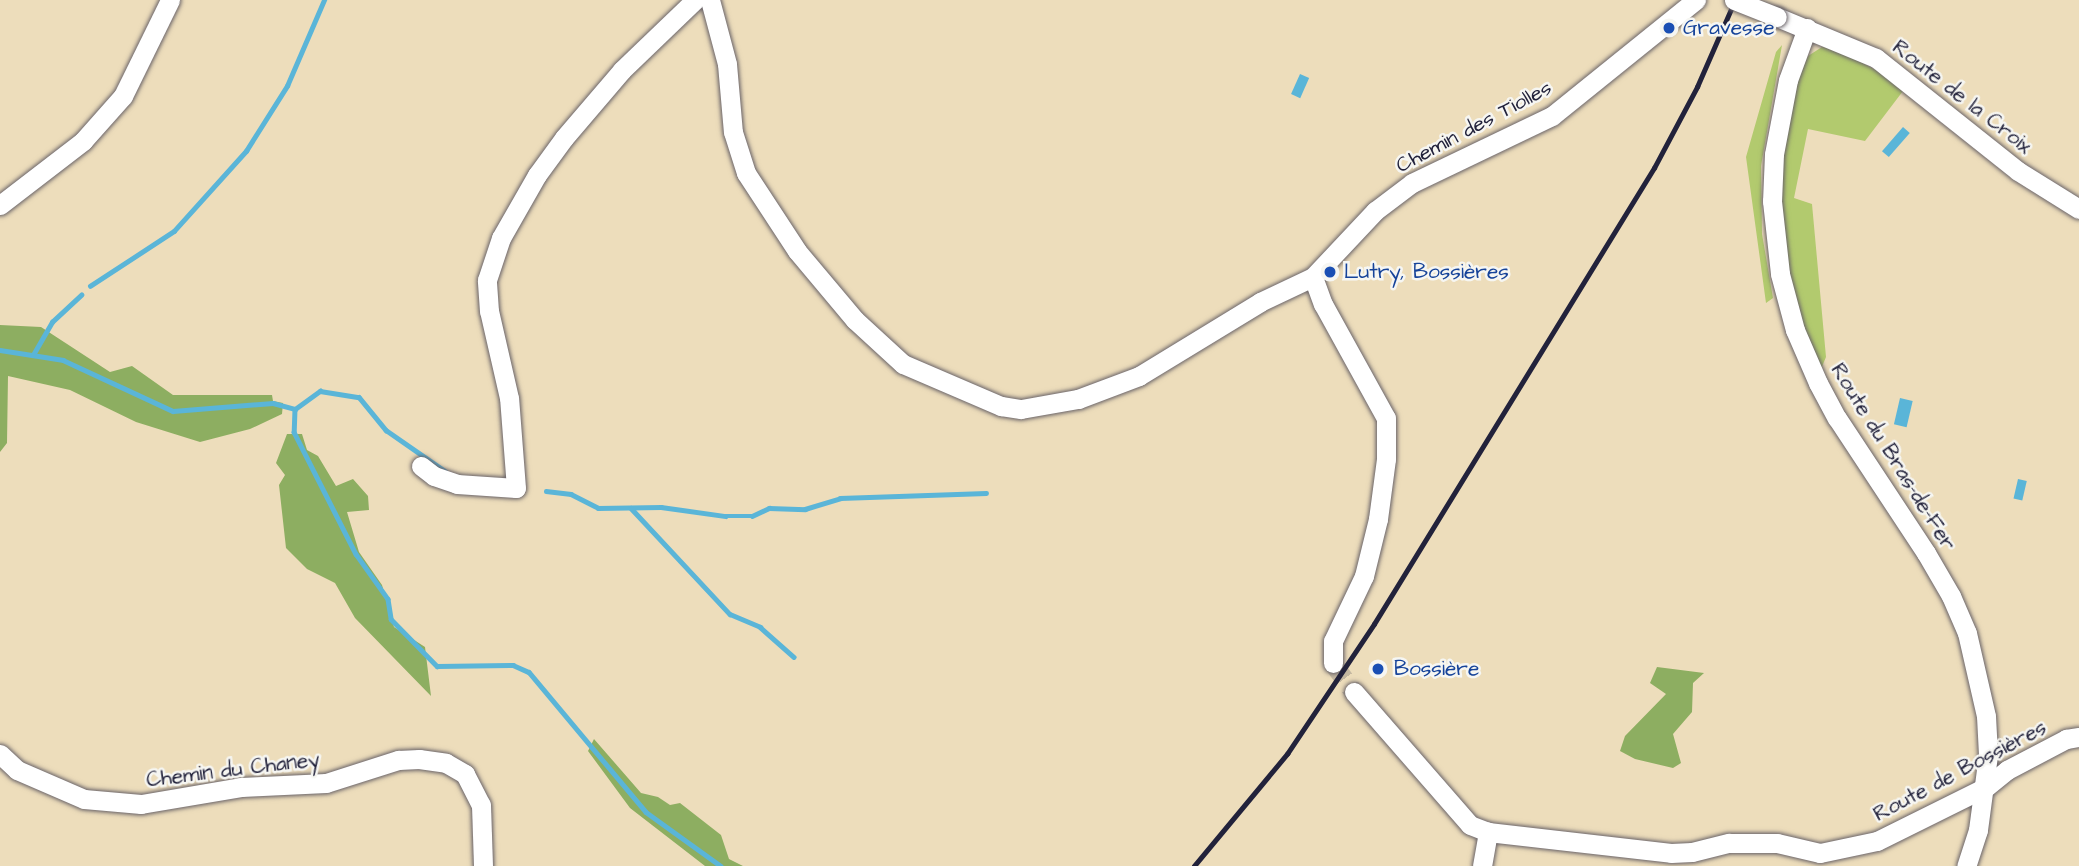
<!DOCTYPE html>
<meta charset="utf-8">
<style>
body{margin:0}
#map{position:relative;width:2079px;height:866px;overflow:hidden;background:#edddbb;font-family:"Architects Daughter",sans-serif}
div>[style]{position:absolute}
[style*='--x']{left:calc(var(--x)*1px);top:calc(var(--y)*1px);width:calc(var(--w)*1px);rotate:calc(var(--a)*1deg)}
.green>*{inset:0;background:#b2ca6e}
.forest>*{inset:0;background:#8dae61}
.water>*{inset:0;background:#5ab5d8;transform-origin:0 0}
.stream>*{height:4.5px;margin:-2.25px;padding:0 2.25px;transform-origin:2.25px;border-radius:2.25px;background:#5ab5d8}
.minor-tunnel>*{height:19px;margin-top:-9.5px;transform-origin:0;background:repeating-linear-gradient(90deg,#c4b8a1 0 19px,transparent 0 29px)}
.roads{filter:drop-shadow(0 0 2px #696368) drop-shadow(0 0 2px #696368)}
.minor>*{height:19px;margin:-9.5px;padding:0 9.5px;transform-origin:9.5px;border-radius:9.5px;background:#fff}
.rail>*{height:4.5px;margin:-2.25px;padding:0 2.25px;transform-origin:2.25px;border-radius:2.25px;background:#22223b}
.bridges{filter:drop-shadow(0 0 2px #696368) drop-shadow(0 0 2px #696368)}
.minor-bridge>*{height:19px;margin:-9.5px;padding:0 9.5px;transform-origin:9.5px;border-radius:9.5px;background:#fff}
.dots>*{width:19px;height:19px;translate:-50% -50%;box-sizing:border-box;border:4px solid #f6f6f2;border-radius:50%}
span{translate:-50% -50%;white-space:nowrap;text-align:center;line-height:1.15;-webkit-text-stroke:5px #f6f6f2;paint-order:stroke}
.transit-label{font-size:21px;color:#164399}
.left{translate:0 -50%;text-align:left}
.street-label{font-size:21px;color:#22223b}
</style>
<div id="map">
<div class="green">
<div style="clip-path:polygon(1782px 45px,1761px 166px,1762px 234px,1773px 298px,1766px 303px,1746px 157px,1776px 52px)"></div>
<div style="clip-path:polygon(1822px 47px,1837px 49px,1881px 73px,1903px 91px,1865px 141px,1808px 129px,1794px 198px,1812px 204px,1826px 357px,1821px 369px,1802px 323px,1787px 267px,1781px 193px,1783px 152px,1794px 89px,1808px 56px)"></div>
</div>
<div class="forest">
<div style="clip-path:polygon(0 325px,41px 327px,110px 372px,132px 366px,173px 395px,272px 395px,273px 401px,283px 403px,282px 414px,250px 429px,200px 442px,136px 422px,70px 390px,8px 376px,7px 443px,0 452px)"></div>
<div style="clip-path:polygon(287px 434px,302px 434px,307px 450px,318px 456px,336px 486px,353px 479px,368px 496px,369px 510px,347px 512px,359px 552px,382px 585px,394px 627px,425px 647px,431px 696px,355px 618px,335px 583px,307px 569px,286px 548px,279px 485px,285px 475px,276px 463px)"></div>
<div style="clip-path:polygon(1657px 667px,1704px 673px,1693px 683px,1692px 712px,1673px 734px,1681px 763px,1673px 768px,1635px 759px,1620px 751px,1625px 736px,1666px 694px,1650px 683px)"></div>
<div style="clip-path:polygon(594px 739px,641px 793px,658px 797px,670px 805px,680px 803px,721px 835px,729px 859px,743px 866px,705px 866px,630px 808px,588px 751px)"></div>
</div>
<div class="water">
<div style="left:1300px;top:74px;width:10px;height:22px;rotate:24deg"></div>
<div style="left:1903px;top:127px;width:9px;height:32px;rotate:41deg"></div>
<div style="left:1900px;top:398px;width:13px;height:27px;rotate:13deg"></div>
<div style="left:2018px;top:479px;width:9px;height:20px;rotate:13deg"></div>
</div>
<div class="stream">
<div style="--x:90;--y:286;--w:100;--a:-33.2"></div>
<div style="--x:174;--y:231;--w:108;--a:-48"></div>
<div style="--x:246;--y:151;--w:77;--a:-57.8"></div>
<div style="--x:287;--y:86;--w:94;--a:-66.7"></div>
<div style="--x:0;--y:350;--w:64;--a:9"></div>
<div style="--x:63;--y:360;--w:121;--a:24.9"></div>
<div style="--x:173;--y:411;--w:100;--a:-4.6"></div>
<div style="--x:273;--y:403;--w:23;--a:15"></div>
<div style="--x:33;--y:355;--w:38;--a:-60"></div>
<div style="--x:52;--y:322;--w:40;--a:-43"></div>
<div style="--x:295;--y:409;--w:23;--a:92"></div>
<div style="--x:294;--y:432;--w:137;--a:63.1"></div>
<div style="--x:356;--y:554;--w:55;--a:54.6"></div>
<div style="--x:388;--y:599;--w:20;--a:81"></div>
<div style="--x:391;--y:619;--w:66;--a:45.6"></div>
<div style="--x:437;--y:666;--w:76;--a:-0.8"></div>
<div style="--x:513;--y:665;--w:17;--a:24"></div>
<div style="--x:529;--y:672;--w:182;--a:50.1"></div>
<div style="--x:646;--y:812;--w:92;--a:35.8"></div>
<div style="--x:295;--y:409;--w:31;--a:-36"></div>
<div style="--x:320;--y:391;--w:39;--a:9"></div>
<div style="--x:359;--y:397;--w:43;--a:50.7"></div>
<div style="--x:386;--y:430;--w:72;--a:34.8"></div>
<div style="--x:546;--y:491;--w:25;--a:7"></div>
<div style="--x:571;--y:494;--w:30;--a:27"></div>
<div style="--x:598;--y:508;--w:63;--a:-0.9"></div>
<div style="--x:661;--y:507;--w:65;--a:8"></div>
<div style="--x:725;--y:516;--w:27;--a:0"></div>
<div style="--x:752;--y:516;--w:19;--a:-25"></div>
<div style="--x:769;--y:508;--w:36;--a:2"></div>
<div style="--x:805;--y:509;--w:37;--a:-17"></div>
<div style="--x:840;--y:498;--w:146;--a:-2"></div>
<div style="--x:631;--y:508;--w:145;--a:47"></div>
<div style="--x:730;--y:614;--w:33;--a:23"></div>
<div style="--x:760;--y:627;--w:45;--a:41.4"></div>
</div>
<div class="minor-tunnel">
<div style="--x:1333;--y:663;--w:36;--a:54"></div>
</div>
<div class="roads">
<div class="minor">
<div style="--x:710;--y:0;--w:66;--a:75.1"></div>
<div style="--x:727;--y:64;--w:68;--a:85"></div>
<div style="--x:733;--y:132;--w:43;--a:72.4"></div>
<div style="--x:746;--y:173;--w:93;--a:56.8"></div>
<div style="--x:797;--y:251;--w:90;--a:50"></div>
<div style="--x:855;--y:320;--w:65;--a:42.5"></div>
<div style="--x:903;--y:364;--w:107;--a:23.2"></div>
<div style="--x:1001;--y:406;--w:20;--a:9"></div>
<div style="--x:1021;--y:409;--w:58;--a:-10"></div>
<div style="--x:1078;--y:399;--w:65;--a:-20.7"></div>
<div style="--x:1139;--y:376;--w:142;--a:-31.4"></div>
<div style="--x:1260;--y:302;--w:59;--a:-25.3"></div>
<div style="--x:1313;--y:277;--w:91;--a:-46.8"></div>
<div style="--x:1375;--y:211;--w:46;--a:-37.1"></div>
<div style="--x:1412;--y:183;--w:155;--a:-25.6"></div>
<div style="--x:1552;--y:116;--w:185;--a:-38.9"></div>
<div style="--x:1777;--y:17;--w:107;--a:22.5"></div>
<div style="--x:1876;--y:58;--w:181;--a:38.5"></div>
<div style="--x:2018;--y:171;--w:72;--a:31.9"></div>
<div style="--x:1807;--y:28;--w:55;--a:110.1"></div>
<div style="--x:1788;--y:80;--w:75;--a:100.7"></div>
<div style="--x:1774;--y:154;--w:47;--a:92.4"></div>
<div style="--x:1772;--y:201;--w:73;--a:83.7"></div>
<div style="--x:1780;--y:274;--w:58;--a:75"></div>
<div style="--x:1795;--y:330;--w:58;--a:66.5"></div>
<div style="--x:1818;--y:383;--w:40;--a:62"></div>
<div style="--x:1837;--y:418;--w:162;--a:56.6"></div>
<div style="--x:1926;--y:553;--w:50;--a:59.8"></div>
<div style="--x:1951;--y:596;--w:40;--a:66.6"></div>
<div style="--x:1967;--y:633;--w:85;--a:77.1"></div>
<div style="--x:1986;--y:716;--w:39;--a:87"></div>
<div style="--x:1988;--y:755;--w:76;--a:97.6"></div>
<div style="--x:1978;--y:830;--w:38;--a:108"></div>
<div style="--x:0;--y:205;--w:105;--a:-37.6"></div>
<div style="--x:83;--y:141;--w:60;--a:-48.4"></div>
<div style="--x:123;--y:96;--w:107;--a:-63.9"></div>
<div style="--x:1313;--y:277;--w:29;--a:70"></div>
<div style="--x:1323;--y:304;--w:130;--a:61.1"></div>
<div style="--x:1386;--y:418;--w:41;--a:90"></div>
<div style="--x:1386;--y:459;--w:61;--a:97.6"></div>
<div style="--x:1378;--y:519;--w:59;--a:103.8"></div>
<div style="--x:1364;--y:576;--w:72;--a:115.5"></div>
<div style="--x:1333;--y:641;--w:22;--a:90"></div>
<div style="--x:421;--y:466;--w:16;--a:38"></div>
<div style="--x:434;--y:476;--w:24;--a:19"></div>
<div style="--x:457;--y:484;--w:59;--a:3.9"></div>
<div style="--x:516;--y:488;--w:90;--a:-94.4"></div>
<div style="--x:509;--y:398;--w:89;--a:-102.9"></div>
<div style="--x:489;--y:311;--w:31;--a:-94"></div>
<div style="--x:487;--y:280;--w:44;--a:-71.6"></div>
<div style="--x:501;--y:238;--w:73;--a:-60.3"></div>
<div style="--x:537;--y:175;--w:46;--a:-53.9"></div>
<div style="--x:564;--y:138;--w:89;--a:-49.5"></div>
<div style="--x:622;--y:70;--w:101;--a:-43.8"></div>
<div style="--x:1354;--y:692;--w:176;--a:48.9"></div>
<div style="--x:1470;--y:825;--w:19;--a:21"></div>
<div style="--x:0;--y:754;--w:23;--a:43"></div>
<div style="--x:17;--y:770;--w:73;--a:23.4"></div>
<div style="--x:84;--y:799;--w:57;--a:5"></div>
<div style="--x:141;--y:804;--w:101;--a:-9.6"></div>
<div style="--x:241;--y:787;--w:85;--a:-2.7"></div>
<div style="--x:326;--y:783;--w:76;--a:-17.7"></div>
<div style="--x:398;--y:760;--w:21;--a:-3"></div>
<div style="--x:419;--y:759;--w:27;--a:8"></div>
<div style="--x:446;--y:763;--w:22;--a:30"></div>
<div style="--x:465;--y:774;--w:35;--a:63"></div>
<div style="--x:481;--y:805;--w:61;--a:88.1"></div>
<div style="--x:1482;--y:866;--w:35;--a:-80"></div>
<div style="--x:1488;--y:832;--w:184;--a:6.5"></div>
<div style="--x:1671;--y:853;--w:21;--a:-3"></div>
<div style="--x:1692;--y:852;--w:38;--a:-14"></div>
<div style="--x:1729;--y:843;--w:48;--a:0"></div>
<div style="--x:1777;--y:843;--w:44;--a:13.1"></div>
<div style="--x:1820;--y:853;--w:58;--a:-11.9"></div>
<div style="--x:1877;--y:841;--w:122;--a:-26.4"></div>
<div style="--x:1986;--y:787;--w:27;--a:-39"></div>
<div style="--x:2007;--y:770;--w:67;--a:-27.7"></div>
<div style="--x:2066;--y:739;--w:13;--a:-9"></div>
</div>
</div>
<div class="rail">
<div style="--x:1194;--y:866;--w:146;--a:-50.3"></div>
<div style="--x:1287;--y:754;--w:156;--a:-56.2"></div>
<div style="--x:1374;--y:624;--w:535;--a:-58.45"></div>
<div style="--x:1654;--y:168;--w:92;--a:-62"></div>
<div style="--x:1697;--y:87;--w:95;--a:-66.4"></div>
</div>
<div class="bridges">
<div class="minor-bridge">
<div style="--x:1734;--y:0;--w:46;--a:21.6"></div>
</div>
</div>
<div class="dots">
<div style="left:1669px;top:28px;background:#1a4fb4"></div>
<div style="left:1330px;top:272px;background:#1a4fb4"></div>
<div style="left:1378px;top:669px;background:#1a4fb4"></div>
</div>
<div class="transit-label">
<span class="left" style="left:1683px;top:28px">Gravesse</span>
<span class="left" style="left:1344px;top:272px">Lutry, Bossières</span>
<span class="left" style="left:1394px;top:669px">Bossière</span>
</div>
<div class="street-label">
<span style="left:1962px;top:97px;rotate:38deg">Route de la Croix</span>
<span style="left:1474px;top:127px;rotate:-28deg">Chemin des Tiolles</span>
<span style="left:1893px;top:457px;rotate:58deg">Route du Bras-de-Fer</span>
<span style="left:233px;top:770px;rotate:-7deg">Chemin du Chaney</span>
<span style="left:1960px;top:771px;rotate:-28deg">Route de Bossières</span>
</div>
</div>
